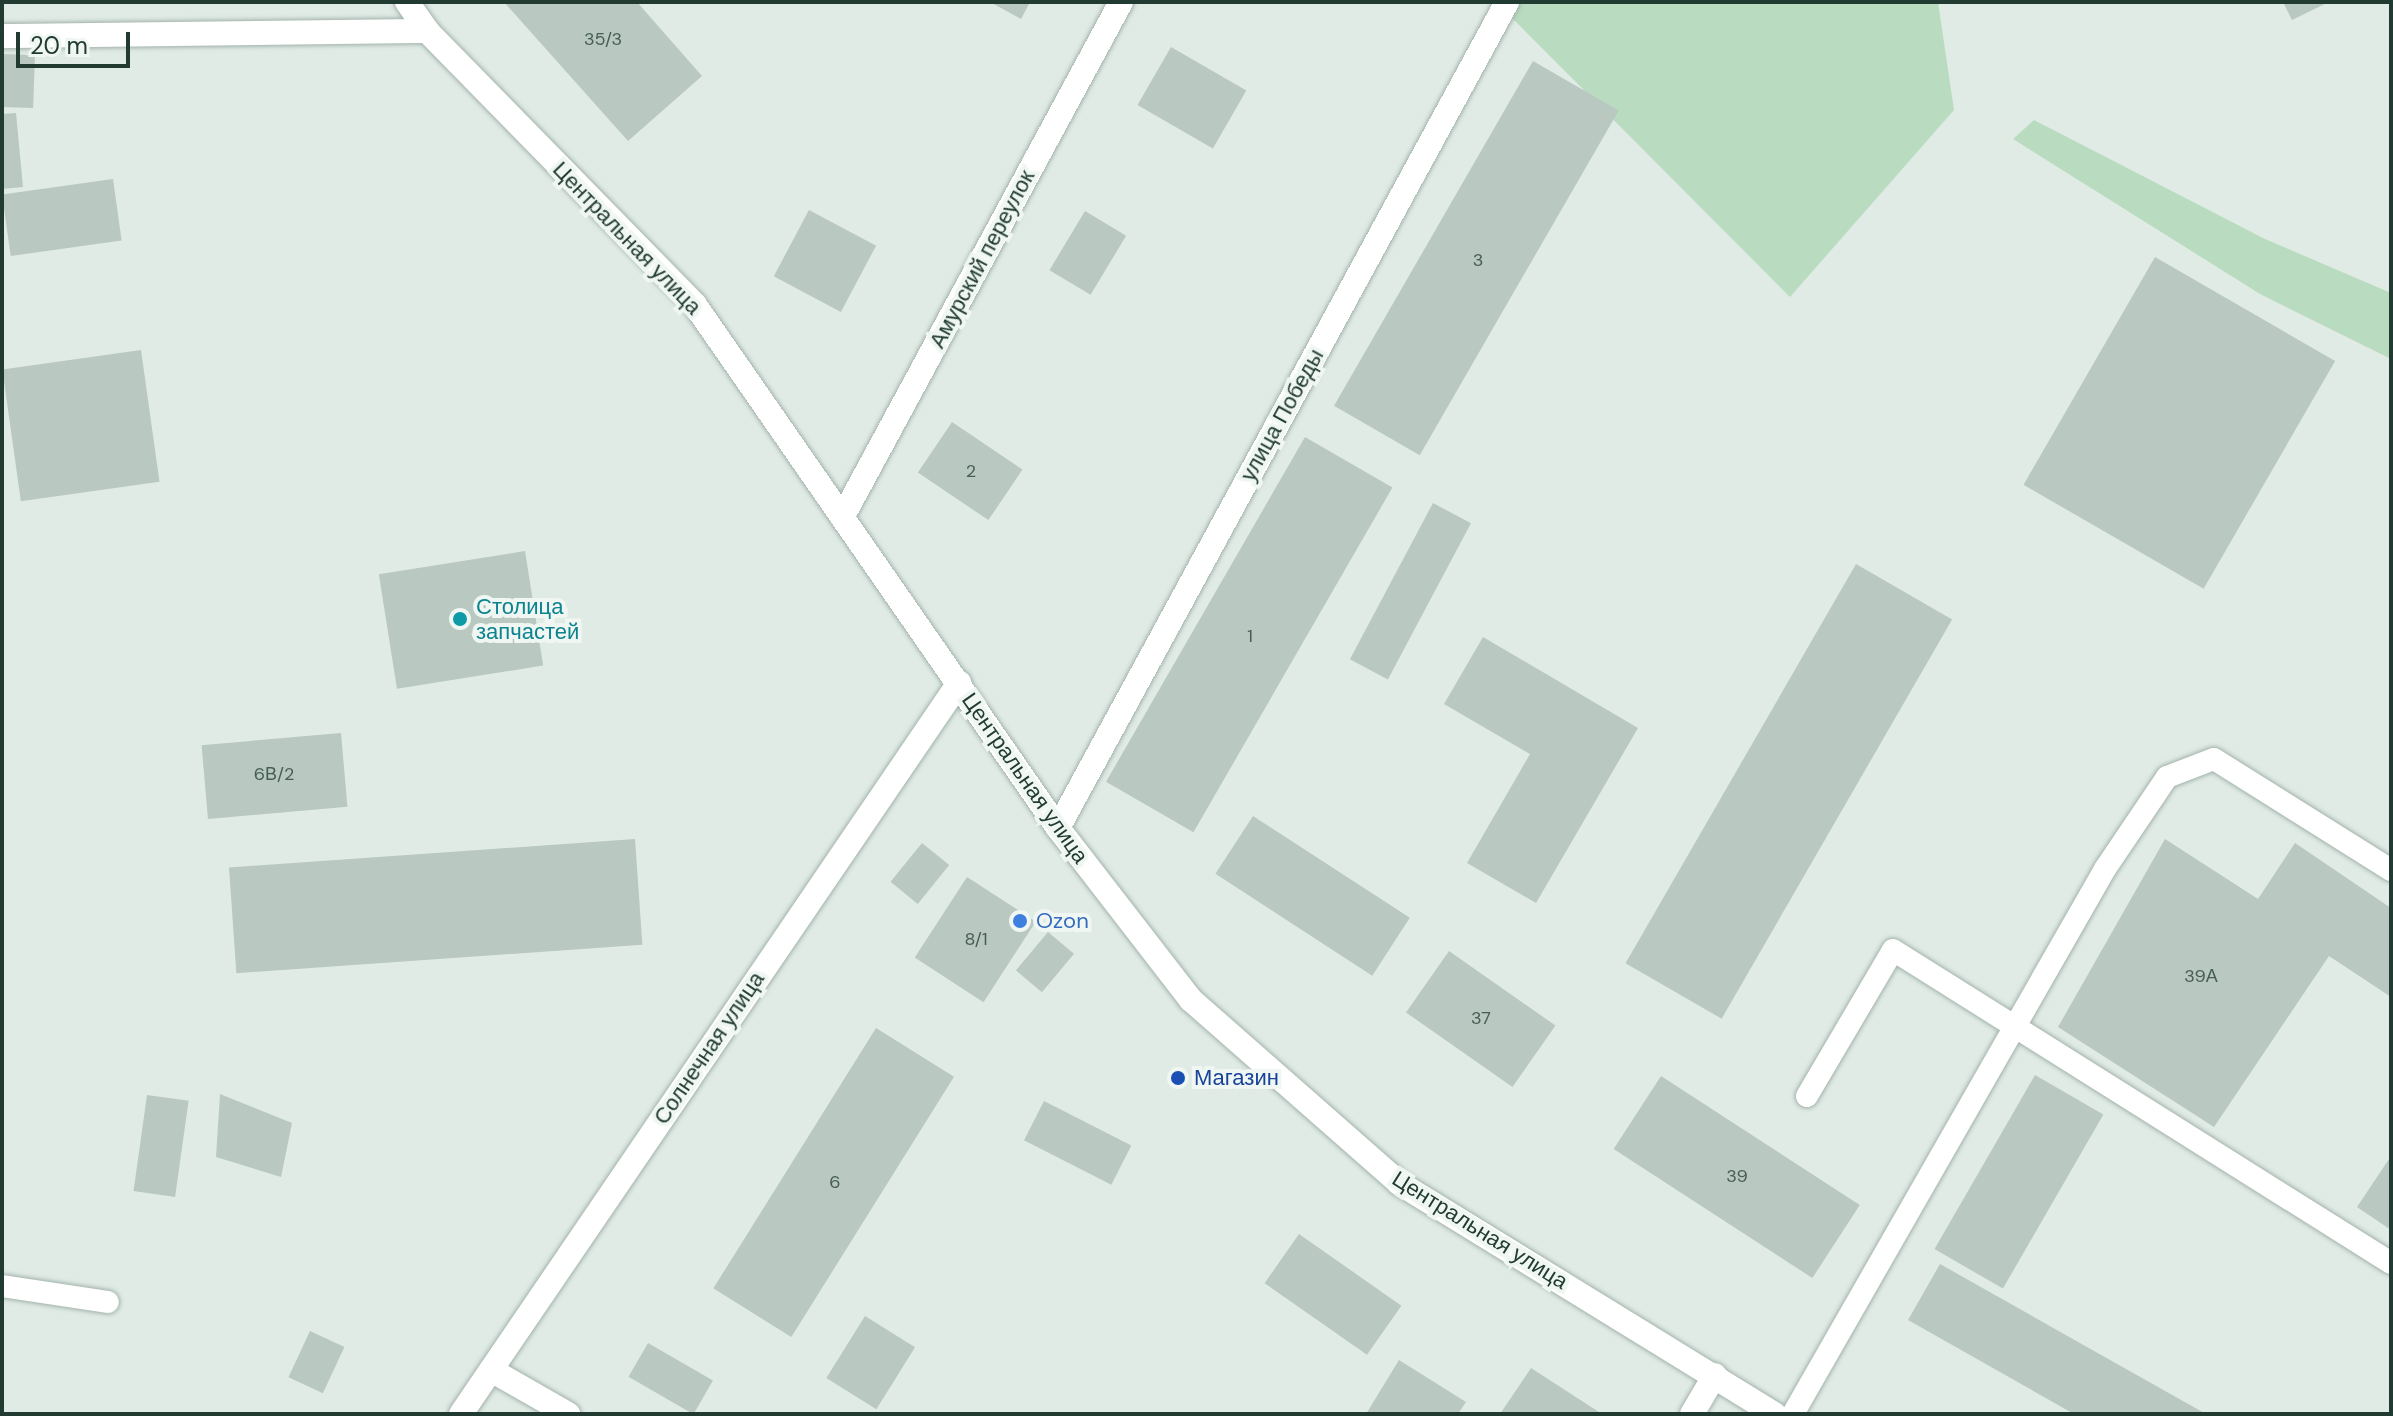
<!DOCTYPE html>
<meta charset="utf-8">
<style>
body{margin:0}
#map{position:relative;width:2393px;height:1416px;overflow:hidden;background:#e0ebe5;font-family:"DM Sans",sans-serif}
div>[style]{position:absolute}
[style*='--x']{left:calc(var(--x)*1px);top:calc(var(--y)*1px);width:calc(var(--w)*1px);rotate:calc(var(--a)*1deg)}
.green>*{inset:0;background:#b9dcc0}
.building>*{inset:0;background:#b9c8c1;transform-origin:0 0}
.roads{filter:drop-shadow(0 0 2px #a3b3ac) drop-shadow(0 0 2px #a3b3ac)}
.lane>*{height:22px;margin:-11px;padding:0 11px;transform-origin:11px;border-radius:11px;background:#fff}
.street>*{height:24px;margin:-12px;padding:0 12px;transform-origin:12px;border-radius:12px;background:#fff}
.secondary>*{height:24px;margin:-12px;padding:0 12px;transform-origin:12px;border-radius:12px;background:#fff}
.dots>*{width:22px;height:22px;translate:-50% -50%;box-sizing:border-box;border:4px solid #f0f7f3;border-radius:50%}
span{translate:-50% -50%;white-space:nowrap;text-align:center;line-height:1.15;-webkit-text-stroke:8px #f0f7f3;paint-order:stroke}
.number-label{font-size:18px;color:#475e56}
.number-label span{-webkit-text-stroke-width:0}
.street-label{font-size:22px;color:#213b32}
.culture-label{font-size:22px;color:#0d838f}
.left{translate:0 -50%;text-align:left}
.shop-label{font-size:22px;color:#366cbe}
.transit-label{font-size:22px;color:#164399}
.frame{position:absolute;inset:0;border:4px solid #213b32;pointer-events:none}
.scale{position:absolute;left:16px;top:32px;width:114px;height:36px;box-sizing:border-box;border:4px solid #213b32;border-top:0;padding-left:10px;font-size:24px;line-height:28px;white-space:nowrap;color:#213b32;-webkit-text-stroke:6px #f0f7f3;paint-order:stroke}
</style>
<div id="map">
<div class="green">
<div style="clip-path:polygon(1507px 2px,1938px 2px,1954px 110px,1790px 297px,1503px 9px)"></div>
<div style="clip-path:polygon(2034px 120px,2265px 239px,2391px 293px,2391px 359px,2260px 294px,2013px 139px)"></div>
</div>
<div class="building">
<div style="clip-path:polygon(504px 2px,637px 2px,702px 76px,628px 141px)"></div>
<div style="clip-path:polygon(990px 2px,1030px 2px,1021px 19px)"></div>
<div style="clip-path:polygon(2283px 2px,2329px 2px,2292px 20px)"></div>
<div style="left:1171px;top:47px;width:87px;height:67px;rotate:30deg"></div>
<div style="left:2px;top:54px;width:33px;height:53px;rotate:2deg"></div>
<div style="left:1533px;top:61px;width:99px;height:398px;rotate:30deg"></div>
<div style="clip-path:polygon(16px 113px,23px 187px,2px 189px,2px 114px)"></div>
<div style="left:113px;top:179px;width:62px;height:112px;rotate:82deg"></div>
<div style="left:809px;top:210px;width:76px;height:75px;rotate:28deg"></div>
<div style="left:1085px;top:211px;width:48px;height:69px;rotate:31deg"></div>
<div style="left:2155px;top:257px;width:208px;height:263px;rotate:30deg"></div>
<div style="left:141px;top:350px;width:133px;height:140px;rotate:82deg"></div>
<div style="left:952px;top:422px;width:85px;height:61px;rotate:34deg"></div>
<div style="left:1305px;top:437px;width:101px;height:398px;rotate:30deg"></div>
<div style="left:1433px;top:503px;width:43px;height:177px;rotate:28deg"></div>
<div style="left:525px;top:551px;width:116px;height:148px;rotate:81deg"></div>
<div style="left:1856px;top:564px;width:111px;height:461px;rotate:30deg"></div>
<div style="clip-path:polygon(1483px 637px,1638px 728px,1536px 903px,1467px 863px,1530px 754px,1444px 704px)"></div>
<div style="left:341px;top:733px;width:74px;height:140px;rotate:85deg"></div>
<div style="left:1253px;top:816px;width:187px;height:69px;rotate:33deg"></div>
<div style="left:635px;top:839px;width:106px;height:407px;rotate:86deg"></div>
<div style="clip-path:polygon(2165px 839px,2258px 899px,2295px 843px,2391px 908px,2391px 997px,2329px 956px,2214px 1127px,2058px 1027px)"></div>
<div style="left:922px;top:843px;width:35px;height:50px;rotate:39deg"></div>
<div style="left:967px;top:877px;width:82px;height:96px;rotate:33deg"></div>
<div style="left:1048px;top:932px;width:34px;height:50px;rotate:40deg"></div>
<div style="left:1449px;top:951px;width:130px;height:75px;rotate:35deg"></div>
<div style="left:876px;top:1028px;width:92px;height:307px;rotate:32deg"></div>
<div style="left:2035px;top:1075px;width:79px;height:201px;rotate:30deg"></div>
<div style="left:1661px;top:1076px;width:237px;height:87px;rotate:33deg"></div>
<div style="clip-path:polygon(220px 1094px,292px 1123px,281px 1177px,216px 1157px)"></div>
<div style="left:147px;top:1095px;width:42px;height:97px;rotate:8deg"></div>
<div style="left:1044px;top:1101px;width:98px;height:44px;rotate:27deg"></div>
<div style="clip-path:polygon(2391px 1156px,2391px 1230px,2357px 1207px)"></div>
<div style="left:1299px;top:1234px;width:125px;height:60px;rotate:35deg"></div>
<div style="clip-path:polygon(1940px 1264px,2206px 1414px,2074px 1414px,1908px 1320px)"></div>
<div style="left:865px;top:1316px;width:59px;height:73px;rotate:32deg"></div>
<div style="left:310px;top:1331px;width:38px;height:51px;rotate:25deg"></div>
<div style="left:648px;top:1343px;width:75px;height:39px;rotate:30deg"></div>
<div style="clip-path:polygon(1399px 1360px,1466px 1402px,1458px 1414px,1366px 1414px)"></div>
<div style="clip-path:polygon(1531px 1368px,1602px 1414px,1500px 1414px)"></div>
</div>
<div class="roads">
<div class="lane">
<div style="--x:1807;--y:1096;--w:169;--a:-59.5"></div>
<div style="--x:1893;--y:950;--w:588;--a:32.15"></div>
<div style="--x:2;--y:1286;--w:107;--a:8.6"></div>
<div style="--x:1793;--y:1414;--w:628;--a:-60.21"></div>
<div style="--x:2105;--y:869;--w:111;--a:-56"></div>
<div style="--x:2167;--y:777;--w:50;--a:-21"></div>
<div style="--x:2214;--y:759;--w:209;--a:32.1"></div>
</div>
<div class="street">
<div style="--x:2;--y:36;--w:425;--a:-0.7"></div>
<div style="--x:843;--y:516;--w:584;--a:-61.59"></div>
<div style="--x:1058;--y:828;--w:940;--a:-61.47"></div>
<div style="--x:491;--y:1370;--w:89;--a:29.7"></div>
<div style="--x:461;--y:1414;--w:885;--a:-55.74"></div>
<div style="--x:1692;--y:1414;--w:45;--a:-59.5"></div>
</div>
<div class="secondary">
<div style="--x:407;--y:2;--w:35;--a:55"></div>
<div style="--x:427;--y:31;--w:383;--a:45.6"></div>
<div style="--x:695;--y:305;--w:637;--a:55.24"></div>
<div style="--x:1058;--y:828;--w:217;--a:52.3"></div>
<div style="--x:1191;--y:1000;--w:277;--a:41.3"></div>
<div style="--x:1399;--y:1183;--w:441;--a:31.6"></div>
</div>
</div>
<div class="dots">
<div style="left:460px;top:619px;background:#0f9aa8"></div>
<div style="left:1020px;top:921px;background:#3f7fe0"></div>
<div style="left:1178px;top:1078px;background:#1a4fb4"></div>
</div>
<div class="number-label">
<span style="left:603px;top:39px">35/3</span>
<span style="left:1478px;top:260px">3</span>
<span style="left:971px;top:471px">2</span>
<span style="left:1250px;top:636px">1</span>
<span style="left:274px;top:774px">6В/2</span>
<span style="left:976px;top:939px">8/1</span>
<span style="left:2201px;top:976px">39А</span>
<span style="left:1481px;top:1018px">37</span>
<span style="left:1737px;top:1176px">39</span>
<span style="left:835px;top:1182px">6</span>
</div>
<div class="street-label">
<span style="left:627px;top:238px;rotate:46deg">Центральная улица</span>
<span style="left:982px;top:259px;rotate:-62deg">Амурский переулок</span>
<span style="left:1282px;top:415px;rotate:-61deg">улица Победы</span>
<span style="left:1025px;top:778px;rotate:55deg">Центральная улица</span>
<span style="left:709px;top:1048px;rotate:-56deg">Солнечная улица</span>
<span style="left:1480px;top:1230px;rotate:32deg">Центральная улица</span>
</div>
<div class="culture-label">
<span class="left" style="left:476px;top:619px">Столица<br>запчастей</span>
</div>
<div class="shop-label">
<span class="left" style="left:1036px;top:921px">Ozon</span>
</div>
<div class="transit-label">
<span class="left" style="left:1194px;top:1078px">Магазин</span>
</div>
<div class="frame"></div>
<div class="scale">20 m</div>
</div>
